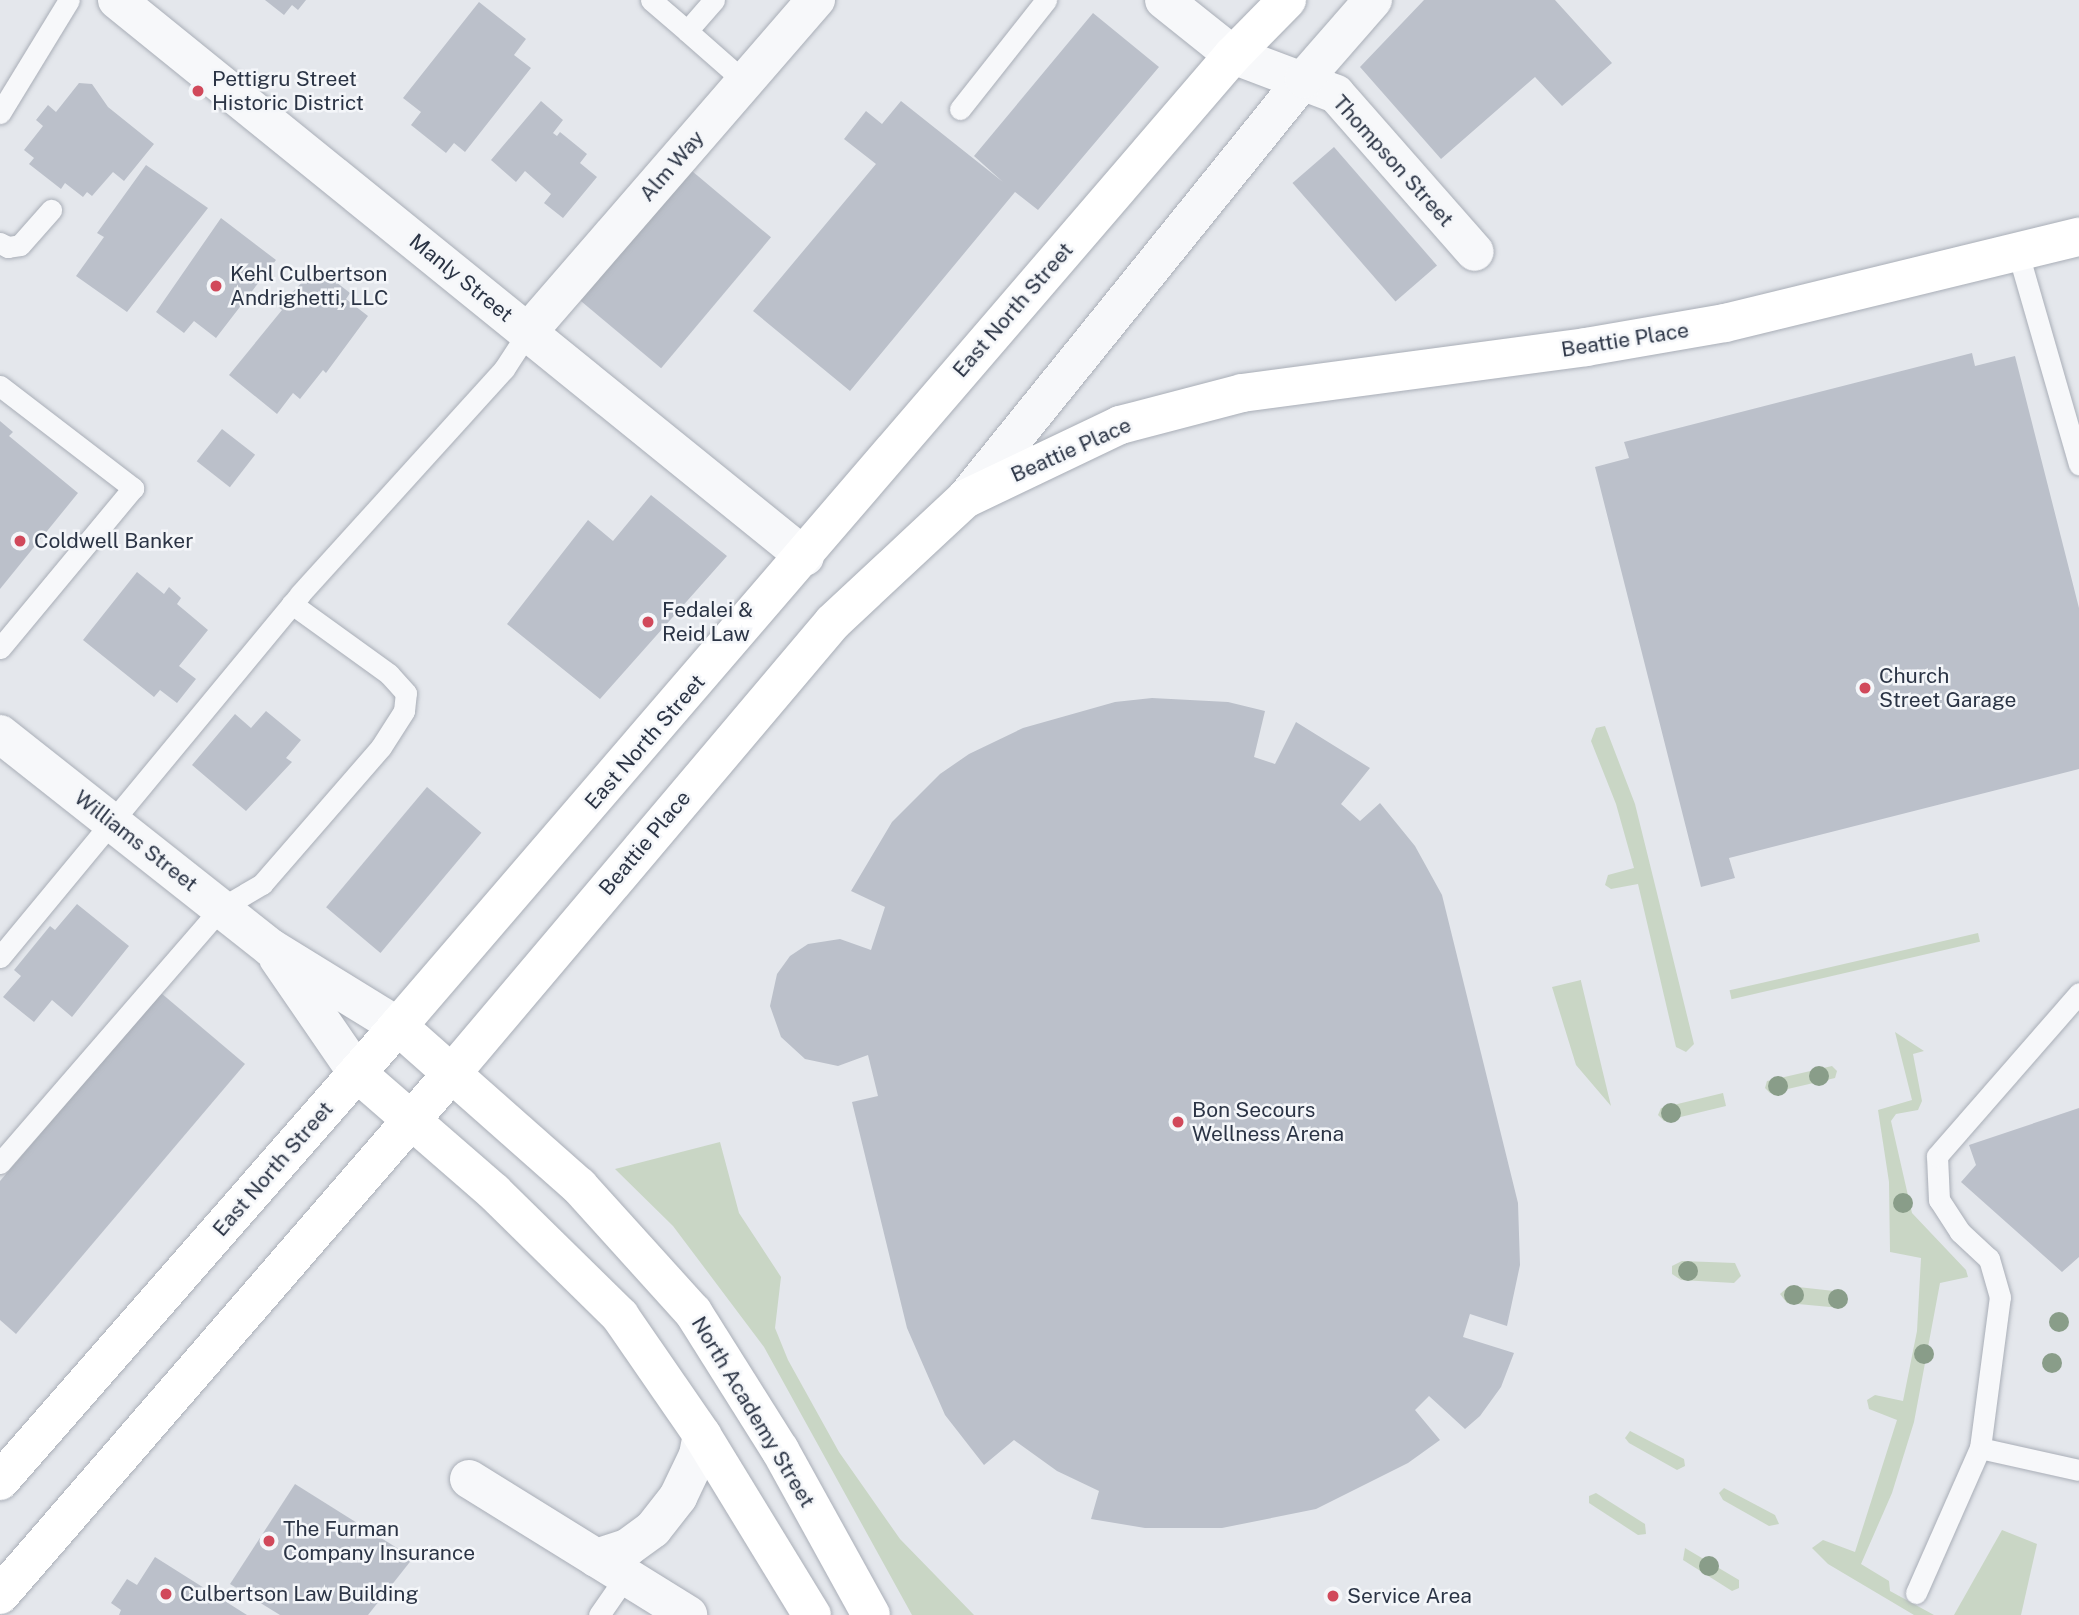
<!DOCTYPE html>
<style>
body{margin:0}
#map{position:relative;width:2079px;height:1615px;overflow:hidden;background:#e4e7ec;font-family:"Public Sans",sans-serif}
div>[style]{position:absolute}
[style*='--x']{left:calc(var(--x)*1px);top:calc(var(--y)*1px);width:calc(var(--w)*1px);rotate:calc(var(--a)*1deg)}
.green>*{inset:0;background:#c9d6c5;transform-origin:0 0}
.building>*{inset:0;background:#bbc0ca;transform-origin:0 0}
.roads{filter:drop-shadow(0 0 2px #a9aeb7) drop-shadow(0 0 2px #a9aeb7)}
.service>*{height:21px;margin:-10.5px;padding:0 10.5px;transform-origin:10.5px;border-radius:10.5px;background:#f7f8fa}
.minor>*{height:38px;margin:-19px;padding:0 19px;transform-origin:19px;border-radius:19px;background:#f7f8fa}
.tertiary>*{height:38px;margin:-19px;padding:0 19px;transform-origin:19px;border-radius:19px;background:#f7f8fa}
.primary>*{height:38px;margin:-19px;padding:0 19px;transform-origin:19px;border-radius:19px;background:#fff}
.trunk>*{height:38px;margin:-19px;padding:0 19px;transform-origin:19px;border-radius:19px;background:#fff}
.trees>*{width:20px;height:20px;margin:-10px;border-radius:50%;background:#899d89}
.dots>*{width:19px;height:19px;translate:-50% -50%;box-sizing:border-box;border:4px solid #f4f6f9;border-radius:50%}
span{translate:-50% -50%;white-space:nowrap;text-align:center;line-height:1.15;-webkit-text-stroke:5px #f4f6f9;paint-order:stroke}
.poi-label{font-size:21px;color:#2b3445}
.left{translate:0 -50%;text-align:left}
.street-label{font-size:21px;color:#2b3445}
</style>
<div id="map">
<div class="green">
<div style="clip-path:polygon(1605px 726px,1635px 804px,1655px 885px,1694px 1044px,1686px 1052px,1676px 1047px,1638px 884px,1611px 889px,1605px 885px,1608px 875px,1634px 868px,1616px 804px,1591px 741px,1596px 728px)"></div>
<div style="left:1978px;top:933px;width:9px;height:255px;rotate:77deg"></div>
<div style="clip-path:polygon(1581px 980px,1581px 981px,1611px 1106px,1576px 1065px,1552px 987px)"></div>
<div style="clip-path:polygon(1895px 1032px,1924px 1051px,1913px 1054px,1922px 1101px,1918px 1110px,1896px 1114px,1891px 1121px,1912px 1213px,1966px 1270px,1968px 1277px,1940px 1283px,1914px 1422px,1892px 1493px,1861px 1564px,1889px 1581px,1890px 1591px,1934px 1615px,1914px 1615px,1828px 1564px,1812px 1548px,1823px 1540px,1855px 1552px,1897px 1420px,1869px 1409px,1867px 1400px,1875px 1395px,1903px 1401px,1917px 1331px,1921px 1258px,1890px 1252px,1889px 1182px,1878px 1110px,1912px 1100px)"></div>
<div style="clip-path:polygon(1832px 1066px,1837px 1071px,1835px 1078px,1770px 1093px,1765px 1088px,1767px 1081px)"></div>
<div style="clip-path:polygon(1723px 1093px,1726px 1106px,1664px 1121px,1658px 1115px,1661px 1108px)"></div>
<div style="clip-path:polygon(720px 1142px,739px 1213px,781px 1277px,775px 1328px,788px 1360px,839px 1452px,900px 1539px,974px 1615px,912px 1615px,764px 1347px,673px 1226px,615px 1169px)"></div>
<div style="clip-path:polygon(1682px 1261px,1735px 1263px,1741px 1276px,1734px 1283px,1681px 1280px,1672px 1274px,1672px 1266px)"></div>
<div style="clip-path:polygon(1789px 1286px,1843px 1292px,1847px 1303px,1841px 1308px,1787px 1303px,1780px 1294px)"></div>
<div style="clip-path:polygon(1630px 1431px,1684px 1459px,1685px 1466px,1677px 1470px,1629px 1443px,1625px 1438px)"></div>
<div style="clip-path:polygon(1724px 1488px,1775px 1515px,1779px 1524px,1769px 1526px,1723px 1500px,1719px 1493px)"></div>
<div style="clip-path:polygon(1596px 1493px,1645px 1524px,1646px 1534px,1638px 1535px,1589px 1503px,1589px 1496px)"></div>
<div style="clip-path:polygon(2002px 1530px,2037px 1544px,2021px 1615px,1954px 1615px)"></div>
<div style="clip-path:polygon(1685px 1548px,1739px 1580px,1739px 1588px,1732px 1591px,1683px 1560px)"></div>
</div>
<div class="building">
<div style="clip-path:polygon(265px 0,306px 0,298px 10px,292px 5px,284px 15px)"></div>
<div style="clip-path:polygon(1424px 0,1555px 0,1612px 63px,1562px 106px,1535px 77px,1441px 159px,1360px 67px)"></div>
<div style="clip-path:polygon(479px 2px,526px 39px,514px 55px,531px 68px,465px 152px,454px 143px,446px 153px,411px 125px,421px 112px,403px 98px)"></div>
<div style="clip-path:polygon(1093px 13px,1159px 67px,1038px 210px,1015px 192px,850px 391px,753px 311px,876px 164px,844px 139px,866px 111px,882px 124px,901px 101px,1003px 182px,974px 156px)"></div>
<div style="clip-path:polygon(79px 83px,92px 84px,108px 107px,154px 144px,124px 181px,113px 172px,92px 196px,87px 192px,83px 197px,65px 183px,61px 189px,29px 164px,34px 158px,24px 150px,43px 126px,36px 120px,48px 105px,56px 112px)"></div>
<div style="clip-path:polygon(541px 101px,563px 120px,553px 133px,557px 136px,560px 132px,587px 154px,580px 163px,597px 177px,563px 218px,544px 203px,551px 194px,525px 171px,516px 182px,491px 160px)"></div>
<div style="left:1334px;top:147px;width:157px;height:55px;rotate:49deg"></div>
<div style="clip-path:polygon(146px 165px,208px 208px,127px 312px,76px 276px,104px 237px,97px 233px)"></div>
<div style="left:686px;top:166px;width:111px;height:171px;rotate:40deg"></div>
<div style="clip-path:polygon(221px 218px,276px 260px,216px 338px,194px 321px,184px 333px,156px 312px)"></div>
<div style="clip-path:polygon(317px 267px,350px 293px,346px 299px,368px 316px,326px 373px,323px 370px,300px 399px,293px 393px,277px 414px,229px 375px,282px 310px,278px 307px)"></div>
<div style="clip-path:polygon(1972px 353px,1975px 366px,2015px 356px,2079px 608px,2079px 769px,1729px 858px,1735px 878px,1701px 887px,1595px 467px,1629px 458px,1624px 442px)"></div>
<div style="clip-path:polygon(0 421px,13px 432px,9px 436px,78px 493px,0 589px)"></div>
<div style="left:222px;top:429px;width:42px;height:41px;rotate:38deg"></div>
<div style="clip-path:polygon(651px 495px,727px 556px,600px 699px,507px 624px,588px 520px,613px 541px)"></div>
<div style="clip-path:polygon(137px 572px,164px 594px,169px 587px,181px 598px,177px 604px,208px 630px,179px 666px,196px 679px,177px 703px,160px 690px,154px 697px,83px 640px)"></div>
<div style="clip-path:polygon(1152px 698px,1228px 702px,1265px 711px,1254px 757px,1275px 764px,1296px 722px,1370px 768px,1341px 804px,1360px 821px,1380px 803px,1415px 846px,1442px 895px,1518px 1203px,1520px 1265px,1507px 1326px,1470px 1314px,1463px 1337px,1514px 1353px,1501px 1387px,1480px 1416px,1465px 1429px,1429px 1396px,1415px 1410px,1440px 1440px,1408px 1463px,1316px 1509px,1222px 1528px,1145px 1528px,1091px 1519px,1099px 1491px,1057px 1471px,1014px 1440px,984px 1465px,945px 1415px,907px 1328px,852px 1102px,878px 1096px,868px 1055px,838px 1066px,805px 1059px,781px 1037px,770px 1006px,777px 974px,790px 956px,808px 944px,840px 939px,871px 950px,885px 907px,851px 891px,892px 822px,940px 774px,969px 754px,1023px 728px,1115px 702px)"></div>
<div style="clip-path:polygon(266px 711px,301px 740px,286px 758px,292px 762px,246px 811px,192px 765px,235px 714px,251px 728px)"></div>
<div style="left:427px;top:787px;width:71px;height:157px;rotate:40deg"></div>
<div style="clip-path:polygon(77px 904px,129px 946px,72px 1017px,52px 1000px,34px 1022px,3px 997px,21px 976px,14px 970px,50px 926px,55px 930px)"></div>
<div style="clip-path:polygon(161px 993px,245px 1064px,16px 1334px,0 1320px,0 1181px)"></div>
<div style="clip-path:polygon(2079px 1108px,2079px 1257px,2062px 1272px,1961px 1182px,1976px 1165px,1969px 1145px)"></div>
<div style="clip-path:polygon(295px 1484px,413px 1558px,368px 1615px,280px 1615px,230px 1584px)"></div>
<div style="clip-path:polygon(155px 1557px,247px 1615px,119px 1615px,121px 1610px,111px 1603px,127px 1579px,137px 1585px)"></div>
</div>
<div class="roads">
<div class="service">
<div style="--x:651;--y:0;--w:48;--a:40.7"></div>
<div style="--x:714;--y:0;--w:41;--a:131.1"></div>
<div style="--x:687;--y:31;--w:77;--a:41.3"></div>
<div style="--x:960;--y:109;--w:139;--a:-51.7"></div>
<div style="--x:0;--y:113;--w:132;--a:-58.6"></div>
<div style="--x:0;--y:243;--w:9;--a:27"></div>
<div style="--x:8;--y:247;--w:12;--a:-9"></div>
<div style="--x:20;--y:245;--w:47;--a:-48.5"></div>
<div style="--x:2018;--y:253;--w:220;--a:73.9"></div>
<div style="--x:0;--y:386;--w:168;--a:37.5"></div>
<div style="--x:133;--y:488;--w:208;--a:129.7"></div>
<div style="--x:0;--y:957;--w:471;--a:-50.4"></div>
<div style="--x:300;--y:594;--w:304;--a:-47.8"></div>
<div style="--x:504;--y:369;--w:44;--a:-57"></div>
<div style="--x:0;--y:1163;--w:337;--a:-49.1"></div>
<div style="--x:221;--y:908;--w:48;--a:-30.3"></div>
<div style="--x:262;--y:884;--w:181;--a:-49"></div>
<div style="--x:381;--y:747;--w:43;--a:-57.4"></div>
<div style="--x:404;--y:711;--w:18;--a:-84"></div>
<div style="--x:406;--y:693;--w:25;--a:-132"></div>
<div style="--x:389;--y:674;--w:120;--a:-144.2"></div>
<div style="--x:1980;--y:1448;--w:101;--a:12.5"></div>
<div style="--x:1916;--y:1593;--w:158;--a:-66.2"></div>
<div style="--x:1980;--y:1448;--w:152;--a:-82.5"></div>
<div style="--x:2000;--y:1297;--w:40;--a:-106"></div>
<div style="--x:1989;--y:1259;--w:40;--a:-137"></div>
<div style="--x:1960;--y:1232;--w:38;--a:-123"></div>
<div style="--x:1939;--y:1200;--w:44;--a:-92.6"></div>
<div style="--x:1937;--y:1156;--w:216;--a:-48.9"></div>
<div style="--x:599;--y:1615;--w:47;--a:-55.3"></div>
</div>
<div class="minor">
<div style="--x:117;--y:0;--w:885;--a:38.99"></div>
<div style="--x:1164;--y:0;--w:88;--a:38.6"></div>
<div style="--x:1233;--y:55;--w:110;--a:20.7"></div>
<div style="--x:1336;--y:94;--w:210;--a:48.7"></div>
<div style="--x:528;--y:332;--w:440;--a:-49.1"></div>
<div style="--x:965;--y:499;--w:540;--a:-51.09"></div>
<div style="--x:1304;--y:79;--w:105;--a:-48.9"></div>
<div style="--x:469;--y:1479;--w:258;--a:31.8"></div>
<div style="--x:596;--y:1558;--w:33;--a:-18"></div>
<div style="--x:627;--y:1548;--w:32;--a:-36"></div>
<div style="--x:653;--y:1529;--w:41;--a:-52"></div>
<div style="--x:678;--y:1497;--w:47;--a:-64.5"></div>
<div style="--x:698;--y:1455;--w:20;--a:-79"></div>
</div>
<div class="tertiary">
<div style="--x:0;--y:734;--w:345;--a:38.3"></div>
<div style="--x:271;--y:948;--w:149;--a:31.6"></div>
<div style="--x:278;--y:958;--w:140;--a:55.5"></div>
</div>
<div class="primary">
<div style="--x:398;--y:1026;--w:1281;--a:-49.31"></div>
<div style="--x:1233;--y:55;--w:77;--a:-45.5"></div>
<div style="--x:452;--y:1073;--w:590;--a:-49.81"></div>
<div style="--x:833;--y:622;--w:180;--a:-43"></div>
<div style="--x:965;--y:499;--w:172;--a:-25.5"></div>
<div style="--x:1120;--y:425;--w:126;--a:-14.7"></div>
<div style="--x:1242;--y:393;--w:347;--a:-7.6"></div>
<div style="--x:1586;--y:347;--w:141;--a:-9.8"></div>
<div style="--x:1725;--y:323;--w:364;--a:-13.7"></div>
</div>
<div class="trunk">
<div style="--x:357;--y:1073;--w:181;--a:41"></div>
<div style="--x:494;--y:1192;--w:177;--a:44.5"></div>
<div style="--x:620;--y:1316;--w:145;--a:55.4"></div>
<div style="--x:702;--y:1435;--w:211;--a:58.6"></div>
<div style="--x:0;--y:1481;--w:605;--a:-48.82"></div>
<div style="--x:398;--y:1026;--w:242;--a:41.5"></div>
<div style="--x:579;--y:1186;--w:170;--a:47.9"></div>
<div style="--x:693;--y:1312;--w:163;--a:57.8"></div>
<div style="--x:780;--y:1450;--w:188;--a:61.1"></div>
<div style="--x:0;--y:1595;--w:690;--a:-49.11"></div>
</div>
</div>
<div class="trees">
<div style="left:1819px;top:1076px"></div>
<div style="left:1778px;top:1086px"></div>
<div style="left:1671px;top:1113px"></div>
<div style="left:1903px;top:1203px"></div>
<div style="left:1688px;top:1271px"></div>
<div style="left:1794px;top:1295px"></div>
<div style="left:1838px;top:1299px"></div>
<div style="left:2059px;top:1322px"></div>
<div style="left:1924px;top:1354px"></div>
<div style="left:2052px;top:1363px"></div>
<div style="left:1709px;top:1566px"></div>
</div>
<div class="dots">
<div style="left:198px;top:91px;background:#d1495b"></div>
<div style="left:216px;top:286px;background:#d1495b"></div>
<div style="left:20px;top:541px;background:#d1495b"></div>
<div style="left:648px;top:622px;background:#d1495b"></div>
<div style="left:1865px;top:688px;background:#d1495b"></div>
<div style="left:1178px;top:1122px;background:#d1495b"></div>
<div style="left:269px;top:1541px;background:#d1495b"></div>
<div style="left:166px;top:1594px;background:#d1495b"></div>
<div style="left:1333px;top:1596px;background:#d1495b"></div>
</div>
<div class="poi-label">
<span class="left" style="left:212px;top:91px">Pettigru Street<br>Historic District</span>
<span class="left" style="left:230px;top:286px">Kehl Culbertson<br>Andrighetti, LLC</span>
<span class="left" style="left:34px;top:541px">Coldwell Banker</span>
<span class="left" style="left:662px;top:622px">Fedalei &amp;<br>Reid Law</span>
<span class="left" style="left:1879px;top:688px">Church<br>Street Garage</span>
<span class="left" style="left:1192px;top:1122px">Bon Secours<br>Wellness Arena</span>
<span class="left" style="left:283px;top:1541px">The Furman<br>Company Insurance</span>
<span class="left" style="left:180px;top:1594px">Culbertson Law Building</span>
<span class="left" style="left:1347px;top:1596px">Service Area</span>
</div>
<div class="street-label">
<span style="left:1393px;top:161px;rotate:48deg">Thompson Street</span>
<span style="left:672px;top:166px;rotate:-49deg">Alm Way</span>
<span style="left:461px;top:278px;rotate:39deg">Manly Street</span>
<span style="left:1013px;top:310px;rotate:-49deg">East North Street</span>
<span style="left:1625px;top:340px;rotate:-9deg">Beattie Place</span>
<span style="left:1071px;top:450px;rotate:-24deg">Beattie Place</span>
<span style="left:645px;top:742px;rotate:-49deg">East North Street</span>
<span style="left:136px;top:841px;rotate:38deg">Williams Street</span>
<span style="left:645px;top:843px;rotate:-50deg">Beattie Place</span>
<span style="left:273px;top:1169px;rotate:-49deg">East North Street</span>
<span style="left:753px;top:1412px;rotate:59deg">North Academy Street</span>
</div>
</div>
